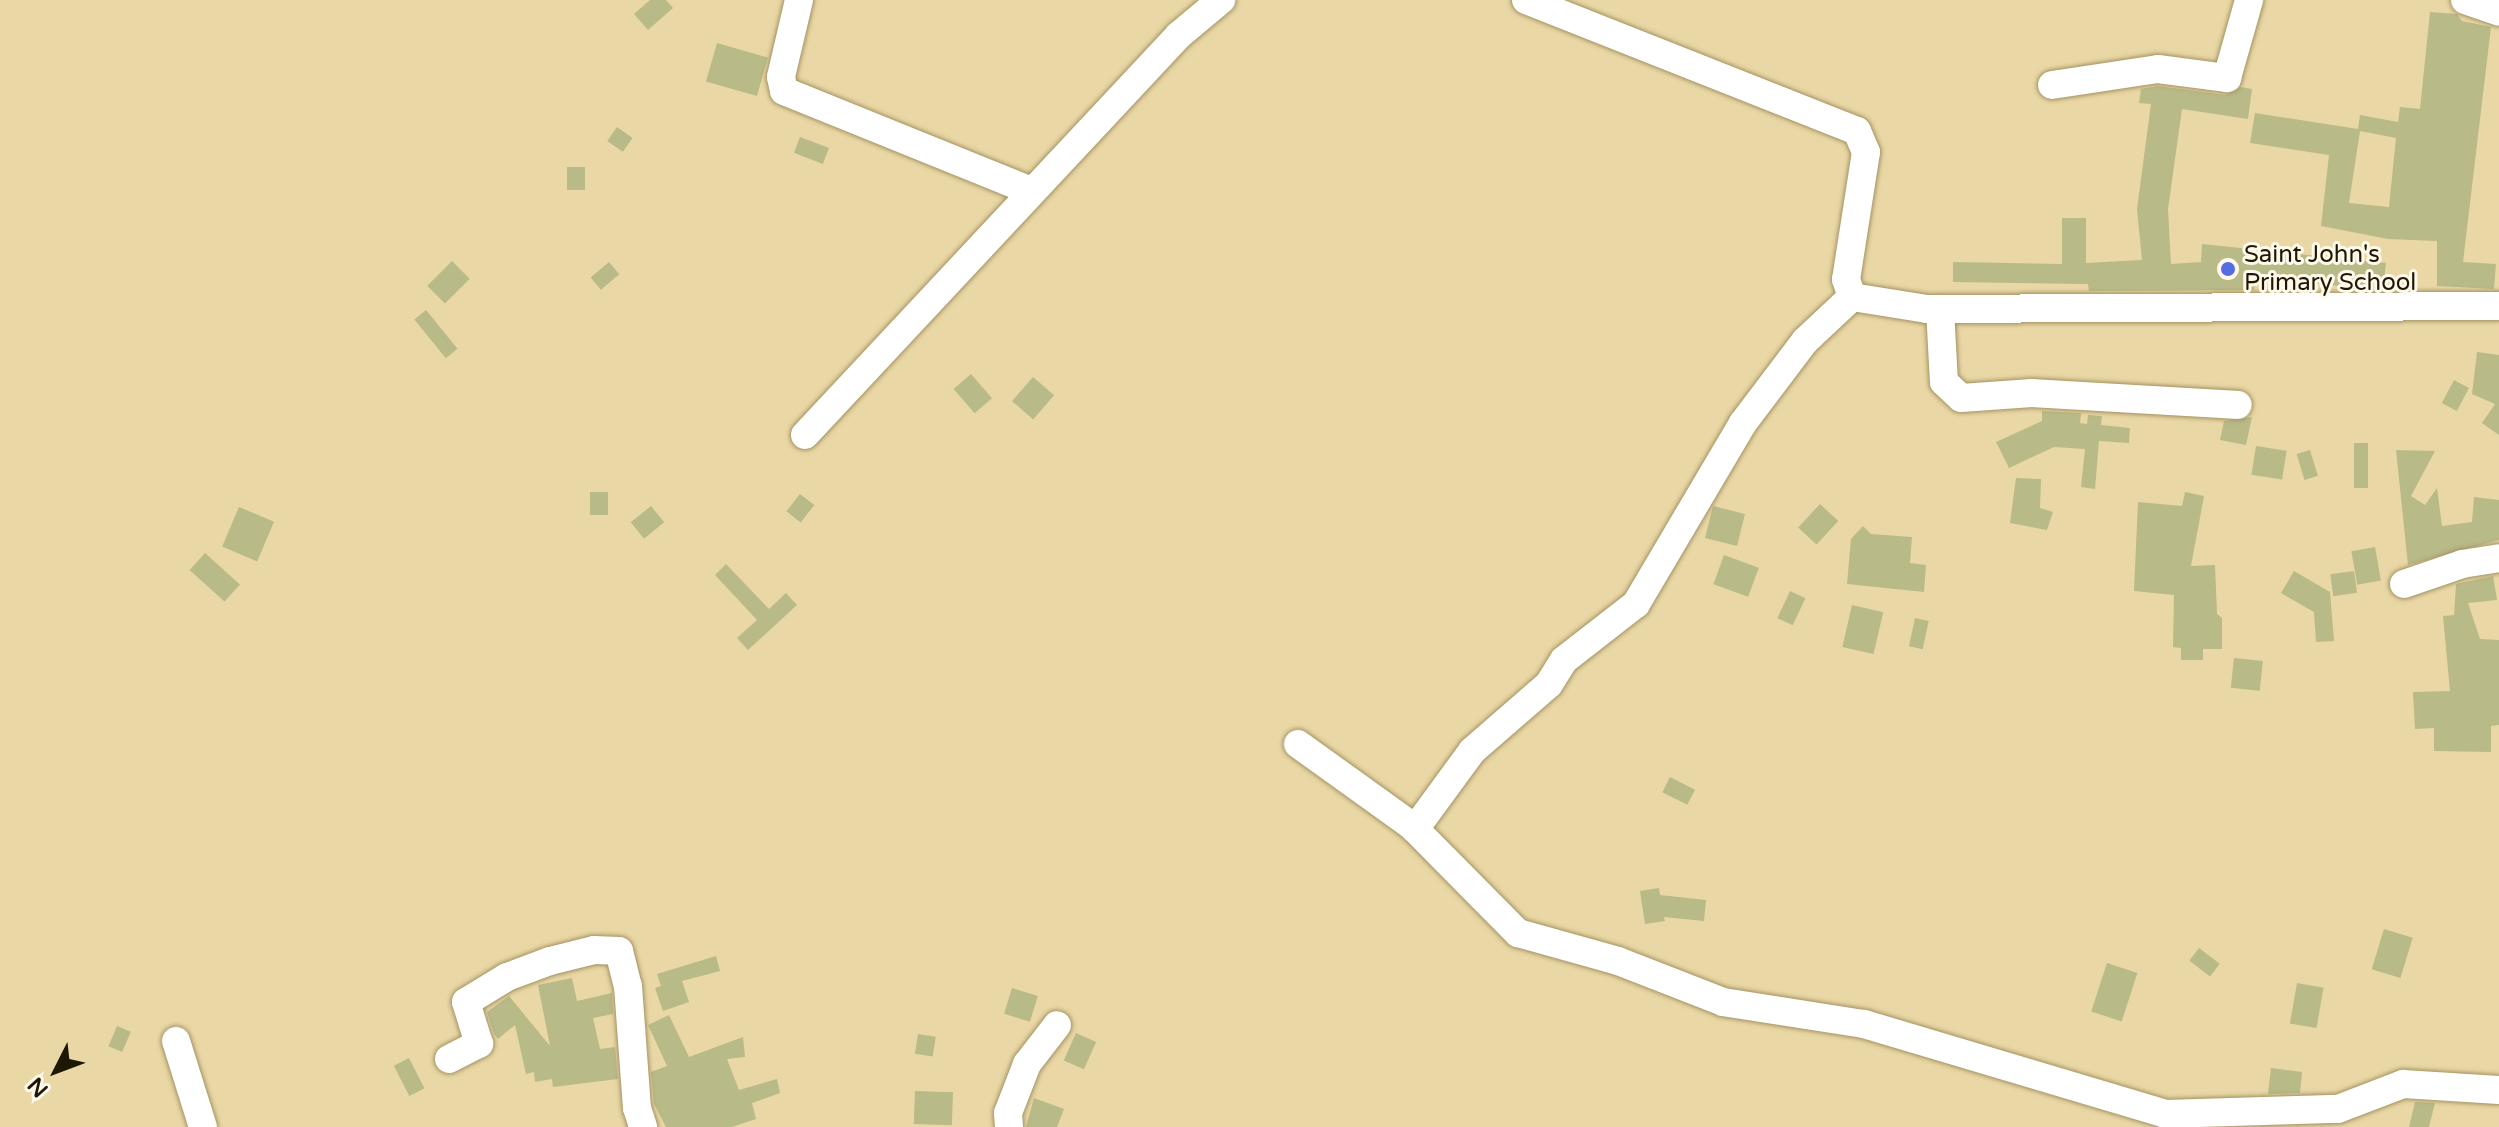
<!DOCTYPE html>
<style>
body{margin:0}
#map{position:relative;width:2499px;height:1127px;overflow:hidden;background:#e9d7a5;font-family:"Varela Round",sans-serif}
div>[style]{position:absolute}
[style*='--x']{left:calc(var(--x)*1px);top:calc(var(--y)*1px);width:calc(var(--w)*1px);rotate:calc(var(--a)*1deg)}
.building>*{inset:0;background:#b8ba88;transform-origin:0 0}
.roads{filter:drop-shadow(0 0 2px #a49363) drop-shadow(0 0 2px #a49363)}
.minor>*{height:28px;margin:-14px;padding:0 14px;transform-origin:14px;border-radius:14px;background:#fff}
.dots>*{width:22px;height:22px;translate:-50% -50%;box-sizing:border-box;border:4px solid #fef9ea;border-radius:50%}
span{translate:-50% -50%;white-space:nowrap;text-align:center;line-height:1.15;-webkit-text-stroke:6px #fef9ea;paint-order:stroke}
.poi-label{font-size:24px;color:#1e1704}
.left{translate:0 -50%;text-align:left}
.north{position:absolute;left:16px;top:1031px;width:80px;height:80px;-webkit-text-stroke:6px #fef9ea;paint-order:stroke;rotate:228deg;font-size:22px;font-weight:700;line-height:32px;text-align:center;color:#1e1704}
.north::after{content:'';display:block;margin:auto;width:28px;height:36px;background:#1e1704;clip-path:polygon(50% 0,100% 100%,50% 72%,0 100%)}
</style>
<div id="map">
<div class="building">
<div style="clip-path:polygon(650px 0,666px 0,673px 8px,648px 30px,634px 14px)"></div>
<div style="clip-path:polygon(evenodd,2430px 12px,2457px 14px,2462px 21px,2491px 27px,2463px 262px,2496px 264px,2494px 289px,2437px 286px,2437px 241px,2388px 239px,2321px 226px,2329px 155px,2250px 143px,2255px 113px,2358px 129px,2360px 115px,2398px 122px,2400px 107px,2420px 109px,2430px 12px,2360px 131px,2396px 138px,2389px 207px,2349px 203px,2360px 131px)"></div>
<div style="left:717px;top:43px;width:53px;height:40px;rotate:16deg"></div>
<div style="clip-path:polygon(2158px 86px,2225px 95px,2241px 87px,2252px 89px,2248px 119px,2182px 109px,2168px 209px,2171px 264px,2201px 262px,2202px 244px,2386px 263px,2383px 290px,2255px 278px,2254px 290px,2089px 291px,2088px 284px,1953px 282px,1953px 262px,2062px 264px,2062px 218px,2086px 218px,2086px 263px,2142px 260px,2137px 209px,2151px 104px,2139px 103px,2141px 89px)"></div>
<div style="left:617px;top:127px;width:19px;height:17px;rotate:35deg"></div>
<div style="left:800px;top:137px;width:31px;height:17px;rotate:21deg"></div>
<div style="left:567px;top:167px;width:18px;height:23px"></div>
<div style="left:452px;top:261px;width:25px;height:35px;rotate:45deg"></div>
<div style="left:609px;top:262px;width:16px;height:24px;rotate:50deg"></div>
<div style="left:426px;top:310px;width:50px;height:15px;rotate:51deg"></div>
<div style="clip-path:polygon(2477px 352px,2499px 355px,2499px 435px,2482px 423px,2495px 404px,2472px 394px)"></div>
<div style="left:971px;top:374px;width:32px;height:23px;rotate:49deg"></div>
<div style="left:1033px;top:377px;width:28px;height:32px;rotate:41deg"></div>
<div style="left:2454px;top:380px;width:17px;height:26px;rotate:28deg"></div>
<div style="clip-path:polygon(2042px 411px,2081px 413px,2080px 423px,2087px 424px,2088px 415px,2102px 416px,2101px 425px,2130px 428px,2129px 443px,2099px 441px,2095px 489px,2081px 487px,2085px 449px,2054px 447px,2009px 468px,1996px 442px,2042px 421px)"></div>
<div style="clip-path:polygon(2252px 417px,2246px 445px,2220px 440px,2224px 421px)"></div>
<div style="left:2354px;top:443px;width:14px;height:45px"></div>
<div style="left:2256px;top:446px;width:31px;height:29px;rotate:9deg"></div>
<div style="left:2310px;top:450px;width:27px;height:14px;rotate:73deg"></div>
<div style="clip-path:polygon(2396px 450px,2435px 451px,2411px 496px,2425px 505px,2437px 488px,2442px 526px,2472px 522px,2474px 497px,2499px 500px,2499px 540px,2408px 565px)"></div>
<div style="clip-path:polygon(2016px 478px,2041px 479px,2040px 508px,2053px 512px,2047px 530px,2010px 523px)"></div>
<div style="left:590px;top:492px;width:18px;height:23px"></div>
<div style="clip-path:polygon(2185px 492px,2204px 496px,2191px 566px,2215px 565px,2217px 614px,2222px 618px,2222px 649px,2203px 649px,2203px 660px,2181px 660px,2181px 648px,2173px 647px,2174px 595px,2134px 591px,2138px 502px,2182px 506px)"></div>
<div style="left:800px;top:494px;width:18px;height:22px;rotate:38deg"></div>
<div style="left:1820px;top:504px;width:25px;height:32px;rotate:43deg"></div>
<div style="left:651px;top:506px;width:21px;height:26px;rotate:51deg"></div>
<div style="left:1713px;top:506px;width:33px;height:33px;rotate:14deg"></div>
<div style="left:239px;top:507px;width:38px;height:43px;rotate:23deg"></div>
<div style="clip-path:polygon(1863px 526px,1871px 534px,1912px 537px,1910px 563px,1926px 565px,1924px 592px,1847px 584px,1851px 539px)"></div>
<div style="left:2375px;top:547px;width:34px;height:24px;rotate:80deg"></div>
<div style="left:205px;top:553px;width:47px;height:23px;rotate:42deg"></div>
<div style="left:1724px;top:555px;width:37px;height:31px;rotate:20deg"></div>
<div style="clip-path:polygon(726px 564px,769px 609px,786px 593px,797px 605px,748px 650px,737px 638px,757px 620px,715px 575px)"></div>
<div style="clip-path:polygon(2294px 571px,2330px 592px,2334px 641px,2316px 642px,2314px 612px,2281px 593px)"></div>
<div style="left:2354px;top:571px;width:22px;height:24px;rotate:82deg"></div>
<div style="clip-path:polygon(2493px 576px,2497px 600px,2468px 603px,2480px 639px,2499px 640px,2499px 725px,2491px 726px,2491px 752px,2434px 751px,2434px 728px,2415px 729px,2413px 692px,2450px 691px,2443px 616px,2454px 615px,2456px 584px)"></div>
<div style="left:1790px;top:591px;width:17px;height:30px;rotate:25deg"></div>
<div style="left:1852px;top:605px;width:32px;height:43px;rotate:13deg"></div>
<div style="left:1915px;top:618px;width:14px;height:29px;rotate:12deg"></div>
<div style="left:2234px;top:658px;width:29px;height:30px;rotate:6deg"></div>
<div style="left:1670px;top:777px;width:28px;height:17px;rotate:27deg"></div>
<div style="clip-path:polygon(1659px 888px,1660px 895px,1706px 900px,1704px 921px,1664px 917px,1665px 921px,1645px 924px,1640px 891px)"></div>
<div style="left:2384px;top:929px;width:30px;height:42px;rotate:17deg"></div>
<div style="left:2199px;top:948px;width:26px;height:16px;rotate:37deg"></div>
<div style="clip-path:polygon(716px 956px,720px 971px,682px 981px,689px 1002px,663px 1011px,655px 988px,661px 986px,657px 974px)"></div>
<div style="left:2107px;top:963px;width:32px;height:51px;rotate:18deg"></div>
<div style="clip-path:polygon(572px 978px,577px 1001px,612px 993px,613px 1014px,593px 1018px,600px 1049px,615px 1047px,618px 1079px,553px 1087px,552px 1079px,535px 1082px,534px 1072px,526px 1074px,515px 1025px,498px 1039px,494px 1034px,487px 1012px,509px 996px,550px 1046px,538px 985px)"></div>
<div style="left:2297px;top:983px;width:27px;height:41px;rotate:10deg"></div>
<div style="left:1012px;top:988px;width:27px;height:27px;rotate:17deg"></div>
<div style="clip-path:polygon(669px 1015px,689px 1057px,743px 1037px,745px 1057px,727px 1059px,739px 1090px,777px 1079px,780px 1093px,752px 1103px,756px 1119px,732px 1127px,666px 1127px,654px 1104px,651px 1072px,667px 1066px,648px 1025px)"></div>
<div style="left:117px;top:1026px;width:15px;height:22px;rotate:23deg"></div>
<div style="left:1076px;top:1033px;width:22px;height:30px;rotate:24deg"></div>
<div style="left:918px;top:1034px;width:18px;height:20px;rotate:9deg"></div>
<div style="left:409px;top:1058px;width:34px;height:17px;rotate:63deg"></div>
<div style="clip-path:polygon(2271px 1068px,2302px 1072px,2300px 1093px,2268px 1094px)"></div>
<div style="left:915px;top:1091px;width:38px;height:33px;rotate:2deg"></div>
<div style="clip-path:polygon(1034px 1098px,1064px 1109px,1057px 1127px,1026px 1127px)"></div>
<div style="clip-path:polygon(2415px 1102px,2435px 1103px,2429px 1127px,2409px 1127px)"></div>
</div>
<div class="roads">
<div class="minor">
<div style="--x:799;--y:0;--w:79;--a:103.2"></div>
<div style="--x:781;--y:77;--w:14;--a:78"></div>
<div style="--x:784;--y:91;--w:266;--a:22"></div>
<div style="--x:1526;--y:0;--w:356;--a:21.6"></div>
<div style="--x:1857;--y:131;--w:23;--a:67"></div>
<div style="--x:1866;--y:152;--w:129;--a:98.9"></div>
<div style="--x:1846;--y:279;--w:19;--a:72"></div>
<div style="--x:1852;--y:297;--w:76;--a:9.1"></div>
<div style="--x:1927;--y:309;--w:572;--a:-0.3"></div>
<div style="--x:2465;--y:0;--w:36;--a:19"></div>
<div style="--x:2052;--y:85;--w:107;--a:-8.6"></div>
<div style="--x:2158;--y:69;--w:70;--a:7.4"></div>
<div style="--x:2227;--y:78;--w:81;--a:-74.2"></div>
<div style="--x:1940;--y:309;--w:73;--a:86.9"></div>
<div style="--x:1944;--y:382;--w:23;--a:43"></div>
<div style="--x:1961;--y:398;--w:71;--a:-4"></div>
<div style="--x:2032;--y:393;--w:206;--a:3.3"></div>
<div style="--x:805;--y:435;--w:548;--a:-46.92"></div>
<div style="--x:1179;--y:35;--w:55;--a:-39.8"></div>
<div style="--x:2404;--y:584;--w:61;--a:-19"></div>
<div style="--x:2462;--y:564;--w:37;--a:-9"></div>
<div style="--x:1298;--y:744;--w:140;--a:35.7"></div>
<div style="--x:1412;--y:826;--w:151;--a:45.3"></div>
<div style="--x:1518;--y:933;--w:104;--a:15.6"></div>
<div style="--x:1618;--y:961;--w:113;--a:21.3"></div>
<div style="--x:1723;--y:1002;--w:143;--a:8.9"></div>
<div style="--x:1864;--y:1024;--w:314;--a:16.6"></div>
<div style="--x:2165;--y:1114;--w:173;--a:-1.7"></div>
<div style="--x:2338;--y:1109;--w:70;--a:-21"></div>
<div style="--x:2403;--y:1084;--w:96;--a:3.6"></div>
<div style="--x:1415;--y:829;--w:97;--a:-53.8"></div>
<div style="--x:1472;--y:751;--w:102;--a:-41"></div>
<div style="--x:1549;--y:684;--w:28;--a:-58"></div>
<div style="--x:1564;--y:660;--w:91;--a:-37.9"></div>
<div style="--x:1636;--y:604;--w:210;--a:-59.4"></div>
<div style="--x:1743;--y:423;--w:103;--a:-52.9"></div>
<div style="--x:1805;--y:341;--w:64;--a:-43.1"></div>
<div style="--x:176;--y:1041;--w:90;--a:72.6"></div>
<div style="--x:449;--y:1059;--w:34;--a:-27"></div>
<div style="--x:479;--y:1044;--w:44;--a:-107.2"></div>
<div style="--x:466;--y:1002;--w:48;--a:-31.4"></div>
<div style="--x:507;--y:977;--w:46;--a:-20.4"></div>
<div style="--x:550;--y:961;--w:45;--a:-14"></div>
<div style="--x:594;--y:950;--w:25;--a:2"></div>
<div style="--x:619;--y:951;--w:36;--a:76"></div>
<div style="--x:628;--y:986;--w:122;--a:85.8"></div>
<div style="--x:637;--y:1108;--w:20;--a:72"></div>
<div style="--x:1009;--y:1127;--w:14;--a:-94"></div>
<div style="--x:1008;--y:1113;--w:53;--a:-68.8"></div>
<div style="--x:1027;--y:1064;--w:49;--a:-52.4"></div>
</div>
</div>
<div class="dots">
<div style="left:2228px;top:269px;background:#536ee3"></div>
</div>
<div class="poi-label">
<span class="left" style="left:2244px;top:269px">Saint John's<br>Primary School</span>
</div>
<div class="north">N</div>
</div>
